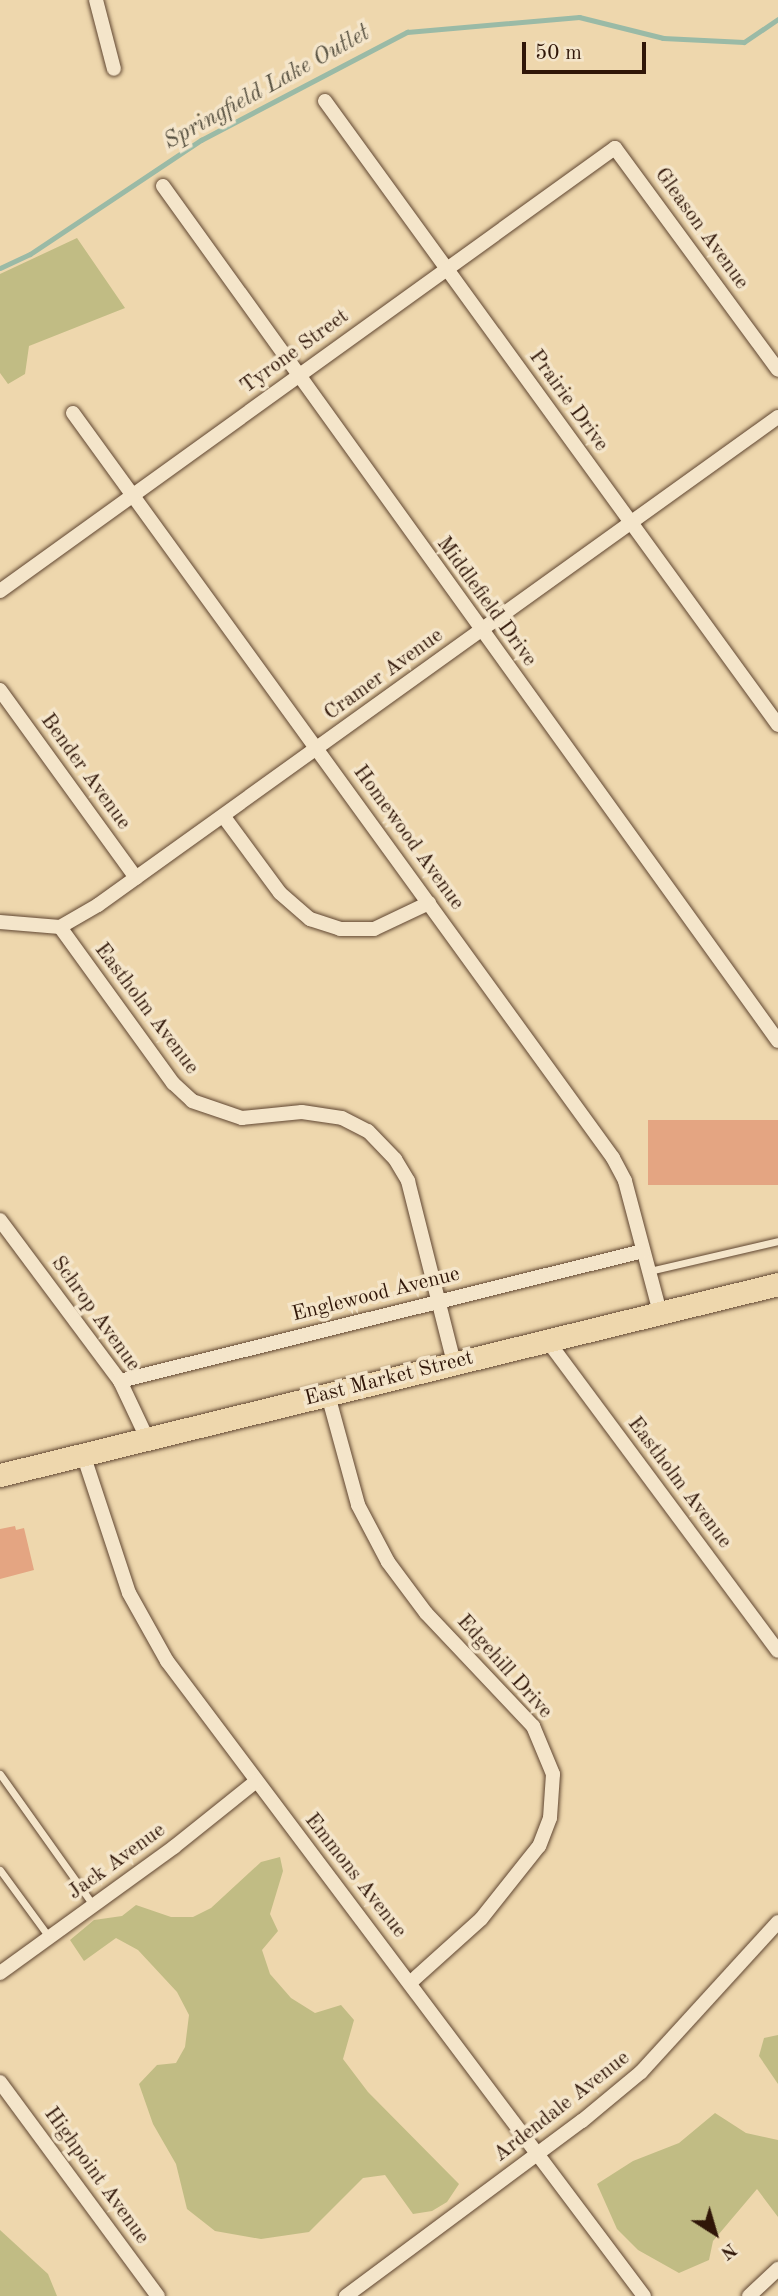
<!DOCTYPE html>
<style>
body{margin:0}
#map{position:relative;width:778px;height:2296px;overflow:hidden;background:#eed7ad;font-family:"Old Standard TT",serif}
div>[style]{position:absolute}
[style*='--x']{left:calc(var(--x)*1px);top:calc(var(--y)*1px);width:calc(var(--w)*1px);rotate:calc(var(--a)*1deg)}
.green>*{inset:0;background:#c1bc84}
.stream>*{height:5px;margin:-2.5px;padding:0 2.5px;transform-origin:2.5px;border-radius:2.5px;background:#9abaa6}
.building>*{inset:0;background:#e4a582;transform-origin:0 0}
.roads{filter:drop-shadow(0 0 2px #604631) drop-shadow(0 0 2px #604631)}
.lane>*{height:7px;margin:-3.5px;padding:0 3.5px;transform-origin:3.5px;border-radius:3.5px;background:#f4e5ca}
.street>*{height:14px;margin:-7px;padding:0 7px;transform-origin:7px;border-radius:7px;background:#f4e5ca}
.primary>*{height:23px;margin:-11.5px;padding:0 11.5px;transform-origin:11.5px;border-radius:11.5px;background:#eed7ad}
span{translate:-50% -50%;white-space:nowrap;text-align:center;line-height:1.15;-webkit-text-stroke:7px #f4e5ca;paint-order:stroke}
.street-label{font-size:21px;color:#301608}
.water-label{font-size:23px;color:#554f3f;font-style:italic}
.north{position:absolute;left:680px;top:2198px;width:70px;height:70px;-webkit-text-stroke:5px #f4e5ca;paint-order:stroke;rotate:143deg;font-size:19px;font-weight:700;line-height:28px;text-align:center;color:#301608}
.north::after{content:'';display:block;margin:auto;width:24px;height:32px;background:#301608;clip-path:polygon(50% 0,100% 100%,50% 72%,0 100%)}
.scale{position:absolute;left:522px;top:42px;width:124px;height:32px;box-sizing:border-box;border:4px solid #301608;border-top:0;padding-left:9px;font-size:21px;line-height:24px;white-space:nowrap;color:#301608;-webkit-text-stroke:5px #f4e5ca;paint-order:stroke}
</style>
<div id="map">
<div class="green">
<div style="clip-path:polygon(77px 238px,125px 308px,29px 346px,25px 374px,8px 384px,0 373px,0 274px)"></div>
<div style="clip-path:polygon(280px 1857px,283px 1871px,270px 1914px,278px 1931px,262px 1950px,270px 1974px,291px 1998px,315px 2013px,341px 2005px,354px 2020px,343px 2059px,368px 2092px,459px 2184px,447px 2202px,432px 2211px,413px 2214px,385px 2175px,363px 2178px,309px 2232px,261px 2239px,215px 2231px,187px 2209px,176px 2164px,153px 2124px,139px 2084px,157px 2065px,176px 2063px,185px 2047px,189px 2015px,177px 1992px,138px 1950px,116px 1938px,84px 1961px,70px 1940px,94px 1920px,122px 1916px,136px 1905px,171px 1917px,193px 1917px,211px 1908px,261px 1862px)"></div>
<div style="clip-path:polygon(778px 2035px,778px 2084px,759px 2056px,764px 2038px)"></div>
<div style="clip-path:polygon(715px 2113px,746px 2133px,778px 2140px,778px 2217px,757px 2189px,713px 2241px,709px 2260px,679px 2273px,638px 2250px,617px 2229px,597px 2184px,633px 2161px,679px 2143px)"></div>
<div style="clip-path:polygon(0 2230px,48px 2274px,57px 2296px,0 2296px)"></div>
</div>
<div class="stream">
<div style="--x:0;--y:268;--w:33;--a:-25"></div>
<div style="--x:30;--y:254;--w:206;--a:-33.7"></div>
<div style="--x:201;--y:140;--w:233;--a:-27.7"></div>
<div style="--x:407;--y:32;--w:173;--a:-5"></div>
<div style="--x:579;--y:17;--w:87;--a:14"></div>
<div style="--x:663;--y:38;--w:81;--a:2.8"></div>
<div style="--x:744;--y:42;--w:41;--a:-34.1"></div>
</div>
<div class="building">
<div style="left:778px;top:1120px;width:65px;height:130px;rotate:90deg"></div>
<div style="clip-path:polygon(15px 1526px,16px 1530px,24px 1528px,34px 1570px,0 1579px,0 1529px)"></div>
</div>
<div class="roads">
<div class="lane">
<div style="--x:649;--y:1271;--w:132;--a:-13.1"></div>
<div style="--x:0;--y:1774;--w:161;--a:54.6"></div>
<div style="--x:0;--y:1870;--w:83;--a:53.8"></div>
</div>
<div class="street">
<div style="--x:96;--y:0;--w:71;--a:75.4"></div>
<div style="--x:325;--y:101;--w:771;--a:54.02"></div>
<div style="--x:163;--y:186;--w:1053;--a:54.27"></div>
<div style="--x:73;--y:413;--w:920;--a:54.06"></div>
<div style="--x:613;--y:1158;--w:26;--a:62"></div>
<div style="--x:625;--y:1181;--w:137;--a:75.1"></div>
<div style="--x:0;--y:591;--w:758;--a:-35.77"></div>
<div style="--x:615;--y:148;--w:275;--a:53.7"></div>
<div style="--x:0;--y:690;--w:232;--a:54.1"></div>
<div style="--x:224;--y:817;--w:94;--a:53.6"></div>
<div style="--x:280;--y:893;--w:40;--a:41"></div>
<div style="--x:310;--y:919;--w:32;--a:18"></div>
<div style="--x:340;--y:929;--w:34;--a:0"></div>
<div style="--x:374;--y:929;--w:61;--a:-25.3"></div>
<div style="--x:0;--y:922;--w:60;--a:4.8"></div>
<div style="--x:60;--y:927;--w:44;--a:-30.1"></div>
<div style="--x:98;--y:905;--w:837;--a:-35.67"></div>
<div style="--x:60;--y:927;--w:193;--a:54.1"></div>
<div style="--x:173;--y:1083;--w:26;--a:43"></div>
<div style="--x:192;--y:1101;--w:53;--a:18.8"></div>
<div style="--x:242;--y:1118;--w:60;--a:-5.7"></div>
<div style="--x:302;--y:1112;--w:40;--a:8.5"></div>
<div style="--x:342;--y:1118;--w:29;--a:27"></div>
<div style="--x:368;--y:1131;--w:39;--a:46"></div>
<div style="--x:395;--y:1159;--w:26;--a:59"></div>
<div style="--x:408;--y:1181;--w:188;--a:75.8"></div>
<div style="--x:0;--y:1220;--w:201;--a:53.3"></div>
<div style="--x:120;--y:1381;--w:63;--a:64.7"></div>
<div style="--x:547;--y:1340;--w:387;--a:53.4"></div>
<div style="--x:120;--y:1381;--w:539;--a:-13.96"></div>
<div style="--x:328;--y:1395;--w:114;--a:74.7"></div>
<div style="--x:358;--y:1505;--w:64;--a:62.2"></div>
<div style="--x:388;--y:1562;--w:64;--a:53.3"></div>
<div style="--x:426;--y:1613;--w:156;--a:46.6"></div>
<div style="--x:533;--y:1726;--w:52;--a:67.4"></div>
<div style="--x:553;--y:1774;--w:44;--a:93.9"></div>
<div style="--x:550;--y:1818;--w:30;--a:111"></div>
<div style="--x:539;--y:1846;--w:93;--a:128.5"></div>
<div style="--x:481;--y:1919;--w:94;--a:138"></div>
<div style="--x:83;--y:1454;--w:146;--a:71.7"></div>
<div style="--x:129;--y:1593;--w:78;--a:60.8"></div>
<div style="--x:167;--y:1661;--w:794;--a:53.09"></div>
<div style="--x:0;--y:1973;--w:215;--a:-35.9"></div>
<div style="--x:174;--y:1847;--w:104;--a:-38.7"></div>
<div style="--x:0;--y:2082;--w:266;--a:53.6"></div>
<div style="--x:346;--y:2296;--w:294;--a:-36.6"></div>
<div style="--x:582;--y:2121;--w:77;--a:-39.7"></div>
<div style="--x:641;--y:2072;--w:203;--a:-47.6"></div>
<div style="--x:749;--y:2296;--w:40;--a:-43"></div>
</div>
<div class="primary">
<div style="--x:0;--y:1475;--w:801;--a:-13.79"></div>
</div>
</div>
<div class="street-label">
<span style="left:701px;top:229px;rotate:54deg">Gleason Avenue</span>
<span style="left:295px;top:352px;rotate:-36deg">Tyrone Street</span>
<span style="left:568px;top:401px;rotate:54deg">Prairie Drive</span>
<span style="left:486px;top:602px;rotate:54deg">Middlefield Drive</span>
<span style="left:384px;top:675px;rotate:-36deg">Cramer Avenue</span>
<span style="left:85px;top:772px;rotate:54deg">Bender Avenue</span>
<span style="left:408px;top:838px;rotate:54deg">Homewood Avenue</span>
<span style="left:146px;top:1009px;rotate:53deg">Eastholm Avenue</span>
<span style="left:376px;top:1295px;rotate:-14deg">Englewood Avenue</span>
<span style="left:95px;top:1314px;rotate:54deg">Schrop Avenue</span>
<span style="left:389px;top:1379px;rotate:-14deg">East Market Street</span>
<span style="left:679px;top:1483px;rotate:53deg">Eastholm Avenue</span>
<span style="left:504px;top:1667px;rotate:48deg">Edgehill Drive</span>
<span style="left:117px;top:1862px;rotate:-36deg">Jack Avenue</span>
<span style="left:355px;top:1876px;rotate:52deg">Emmons Avenue</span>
<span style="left:562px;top:2107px;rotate:-38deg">Ardendale Avenue</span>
<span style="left:96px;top:2176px;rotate:54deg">Highpoint Avenue</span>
</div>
<div class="water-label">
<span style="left:267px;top:88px;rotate:-29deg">Springfield Lake Outlet</span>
</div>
<div class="north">N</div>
<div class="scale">50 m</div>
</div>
